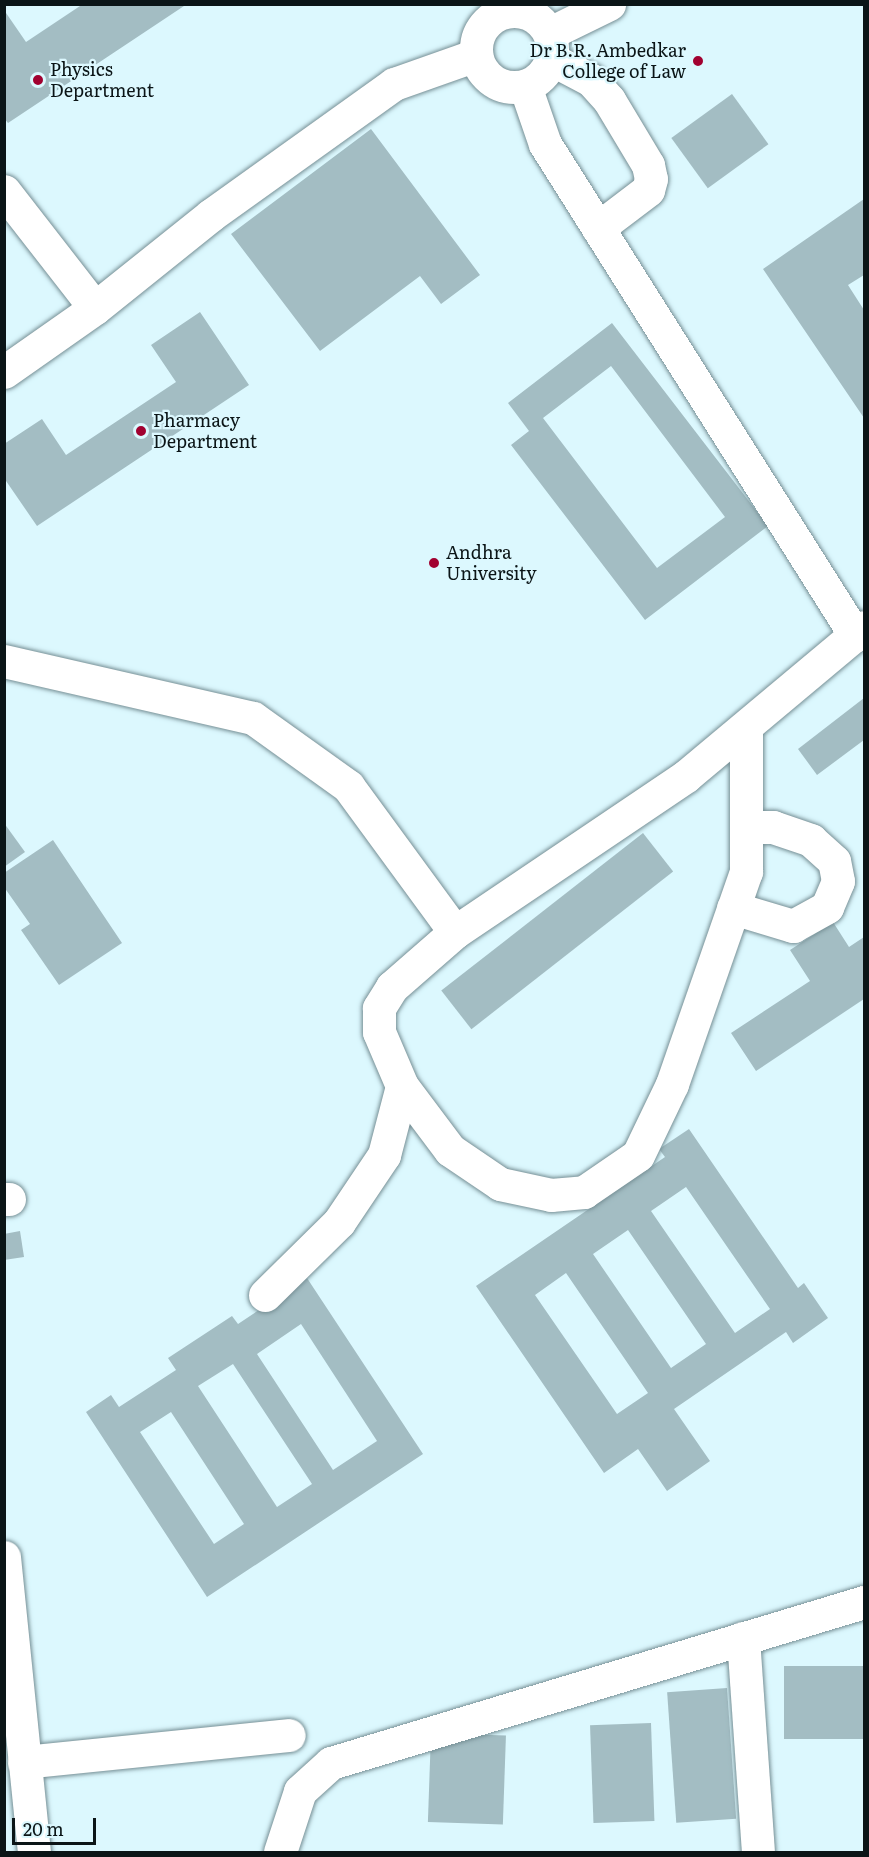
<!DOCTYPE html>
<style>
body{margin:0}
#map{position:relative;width:869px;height:1857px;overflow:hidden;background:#dcf8fe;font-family:Literata,serif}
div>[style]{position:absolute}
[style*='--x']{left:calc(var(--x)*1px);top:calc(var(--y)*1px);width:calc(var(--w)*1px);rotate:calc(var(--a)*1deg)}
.building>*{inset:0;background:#a3bdc3;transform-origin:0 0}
.roads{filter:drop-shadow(0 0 2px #768f95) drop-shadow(0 0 2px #768f95)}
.minor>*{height:33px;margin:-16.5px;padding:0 16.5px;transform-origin:16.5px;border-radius:16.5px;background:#fff}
.minor>.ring{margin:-16.5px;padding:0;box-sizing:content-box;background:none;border:33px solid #fff;border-radius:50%}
.dots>*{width:16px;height:16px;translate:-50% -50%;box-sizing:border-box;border:3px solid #dcf8fe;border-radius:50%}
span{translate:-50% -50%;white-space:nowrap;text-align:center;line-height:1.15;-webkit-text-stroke:4.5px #dcf8fe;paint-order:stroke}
.poi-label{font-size:18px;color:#0b1517}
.right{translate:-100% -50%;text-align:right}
.left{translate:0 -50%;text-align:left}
.frame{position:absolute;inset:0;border:6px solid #0b1517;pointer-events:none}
.scale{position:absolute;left:12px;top:1818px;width:84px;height:27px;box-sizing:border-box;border:3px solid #0b1517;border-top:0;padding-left:8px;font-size:18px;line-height:21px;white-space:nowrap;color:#0b1517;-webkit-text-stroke:4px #dcf8fe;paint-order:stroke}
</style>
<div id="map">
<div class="building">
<div style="clip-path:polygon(83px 4px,187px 4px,8px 123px,4px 118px,4px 10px,26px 42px)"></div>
<div style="left:732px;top:94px;width:62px;height:75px;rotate:54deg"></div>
<div style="clip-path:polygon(371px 129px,480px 275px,441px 304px,420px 276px,320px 351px,231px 234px)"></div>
<div style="clip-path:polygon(864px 199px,864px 275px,848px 285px,864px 310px,864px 418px,763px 269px)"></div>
<div style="clip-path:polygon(200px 312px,249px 385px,37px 526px,4px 478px,4px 444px,42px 419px,66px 455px,176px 382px,151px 345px)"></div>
<div style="clip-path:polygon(evenodd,612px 323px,768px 526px,645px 620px,511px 445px,529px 431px,508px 403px,612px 323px,611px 366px,725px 517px,657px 568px,543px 418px,611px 366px)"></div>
<div style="clip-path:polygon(864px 698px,864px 740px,817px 775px,798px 749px)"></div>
<div style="clip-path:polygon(4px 823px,25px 852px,4px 867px)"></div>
<div style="left:643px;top:833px;width:49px;height:256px;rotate:52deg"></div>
<div style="clip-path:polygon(53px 840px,122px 943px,59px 985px,21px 930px,30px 924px,4px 887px,4px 873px)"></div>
<div style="clip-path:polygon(833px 922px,849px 947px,864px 937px,864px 999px,756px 1071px,731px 1033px,810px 981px,790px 950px)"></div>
<div style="clip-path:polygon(evenodd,689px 1129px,798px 1288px,804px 1283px,828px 1318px,793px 1343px,786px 1332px,674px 1409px,710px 1461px,667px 1491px,638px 1449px,604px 1473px,476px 1286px,665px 1157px,659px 1149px,689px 1129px,686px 1187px,770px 1309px,735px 1333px,651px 1211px,686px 1187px,689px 1129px,628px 1230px,706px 1344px,671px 1368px,593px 1254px,628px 1230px,689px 1129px,566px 1273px,648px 1393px,617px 1414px,535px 1295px,566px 1273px)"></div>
<div style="clip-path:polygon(20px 1231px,24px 1257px,4px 1260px,4px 1234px)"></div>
<div style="clip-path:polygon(evenodd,307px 1278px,423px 1454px,207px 1597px,86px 1412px,111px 1395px,119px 1407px,176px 1370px,168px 1358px,232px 1316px,238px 1324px,307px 1278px,301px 1324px,377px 1441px,333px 1470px,257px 1354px,301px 1324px,307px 1278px,233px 1364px,312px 1484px,277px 1507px,198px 1386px,233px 1364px,307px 1278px,171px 1412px,244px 1524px,214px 1544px,140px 1432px,171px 1412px)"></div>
<div style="left:864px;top:1666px;width:73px;height:80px;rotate:90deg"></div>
<div style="left:727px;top:1688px;width:131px;height:60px;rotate:86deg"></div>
<div style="left:651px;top:1723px;width:98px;height:61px;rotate:88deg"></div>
<div style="left:431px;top:1733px;width:75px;height:89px;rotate:2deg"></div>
</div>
<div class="roads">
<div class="minor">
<div class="ring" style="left:476px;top:11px;width:43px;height:43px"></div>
<div style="--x:550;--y:33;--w:66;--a:-26.2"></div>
<div style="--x:551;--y:59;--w:45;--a:27.7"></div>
<div style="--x:591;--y:80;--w:27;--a:48"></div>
<div style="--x:609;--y:100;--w:76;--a:59"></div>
<div style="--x:648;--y:165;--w:14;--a:78"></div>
<div style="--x:651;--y:179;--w:11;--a:105"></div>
<div style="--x:648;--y:190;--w:63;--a:142.8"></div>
<div style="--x:525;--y:86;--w:61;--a:71"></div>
<div style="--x:545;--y:144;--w:581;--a:57.73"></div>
<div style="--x:4;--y:191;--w:148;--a:52.1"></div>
<div style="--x:95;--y:308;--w:149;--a:-38.7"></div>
<div style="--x:211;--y:215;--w:225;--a:-35.6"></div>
<div style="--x:394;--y:84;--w:87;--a:-19.5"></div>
<div style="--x:4;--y:372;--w:111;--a:-35.1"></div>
<div style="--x:4;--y:661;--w:255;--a:12.9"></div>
<div style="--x:253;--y:718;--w:117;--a:35.6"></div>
<div style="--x:348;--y:786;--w:181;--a:53.8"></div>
<div style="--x:455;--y:932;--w:279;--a:-34"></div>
<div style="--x:686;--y:776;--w:232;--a:-39.9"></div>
<div style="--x:733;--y:908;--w:63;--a:16.7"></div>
<div style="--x:793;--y:926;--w:39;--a:-29"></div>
<div style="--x:827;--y:907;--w:28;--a:-67"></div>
<div style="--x:838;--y:881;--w:20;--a:-101"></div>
<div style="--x:834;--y:861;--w:31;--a:-138"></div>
<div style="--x:811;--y:840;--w:40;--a:-161.1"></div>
<div style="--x:773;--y:827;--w:27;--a:180"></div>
<div style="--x:455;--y:932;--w:84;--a:138.9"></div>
<div style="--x:392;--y:987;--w:25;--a:122"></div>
<div style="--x:379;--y:1008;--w:24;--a:90"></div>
<div style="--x:379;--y:1032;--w:59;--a:66.9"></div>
<div style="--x:402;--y:1086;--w:80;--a:53.1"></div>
<div style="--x:450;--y:1150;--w:60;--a:34.2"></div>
<div style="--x:500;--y:1184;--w:52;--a:12.2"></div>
<div style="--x:551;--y:1195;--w:33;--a:-5"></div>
<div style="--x:584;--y:1192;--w:65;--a:-34.4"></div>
<div style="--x:638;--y:1155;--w:79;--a:-64.4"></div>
<div style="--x:672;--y:1084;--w:225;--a:-70.8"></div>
<div style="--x:746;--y:872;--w:145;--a:-90"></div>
<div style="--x:4;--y:1199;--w:5;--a:0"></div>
<div style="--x:265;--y:1295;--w:104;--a:-44.6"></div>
<div style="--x:339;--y:1222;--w:81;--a:-56.1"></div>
<div style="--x:384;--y:1155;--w:71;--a:-75.4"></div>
<div style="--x:4;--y:1557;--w:297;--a:84.2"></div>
<div style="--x:743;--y:1638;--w:215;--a:86"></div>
<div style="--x:24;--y:1762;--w:266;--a:-5.8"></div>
<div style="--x:280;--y:1852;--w:64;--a:-71.8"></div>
<div style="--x:300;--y:1791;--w:42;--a:-42.1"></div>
<div style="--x:331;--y:1763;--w:557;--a:-16.81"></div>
</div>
</div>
<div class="dots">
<div style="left:698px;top:61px;background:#a10130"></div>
<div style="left:38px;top:80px;background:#a10130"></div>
<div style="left:141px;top:431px;background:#a10130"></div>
<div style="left:434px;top:563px;background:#a10130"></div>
</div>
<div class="poi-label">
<span class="right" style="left:686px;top:61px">Dr B.R. Ambedkar<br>College of Law</span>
<span class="left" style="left:50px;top:80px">Physics<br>Department</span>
<span class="left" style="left:153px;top:431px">Pharmacy<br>Department</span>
<span class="left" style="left:446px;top:563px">Andhra<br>University</span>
</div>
<div class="frame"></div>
<div class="scale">20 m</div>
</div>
